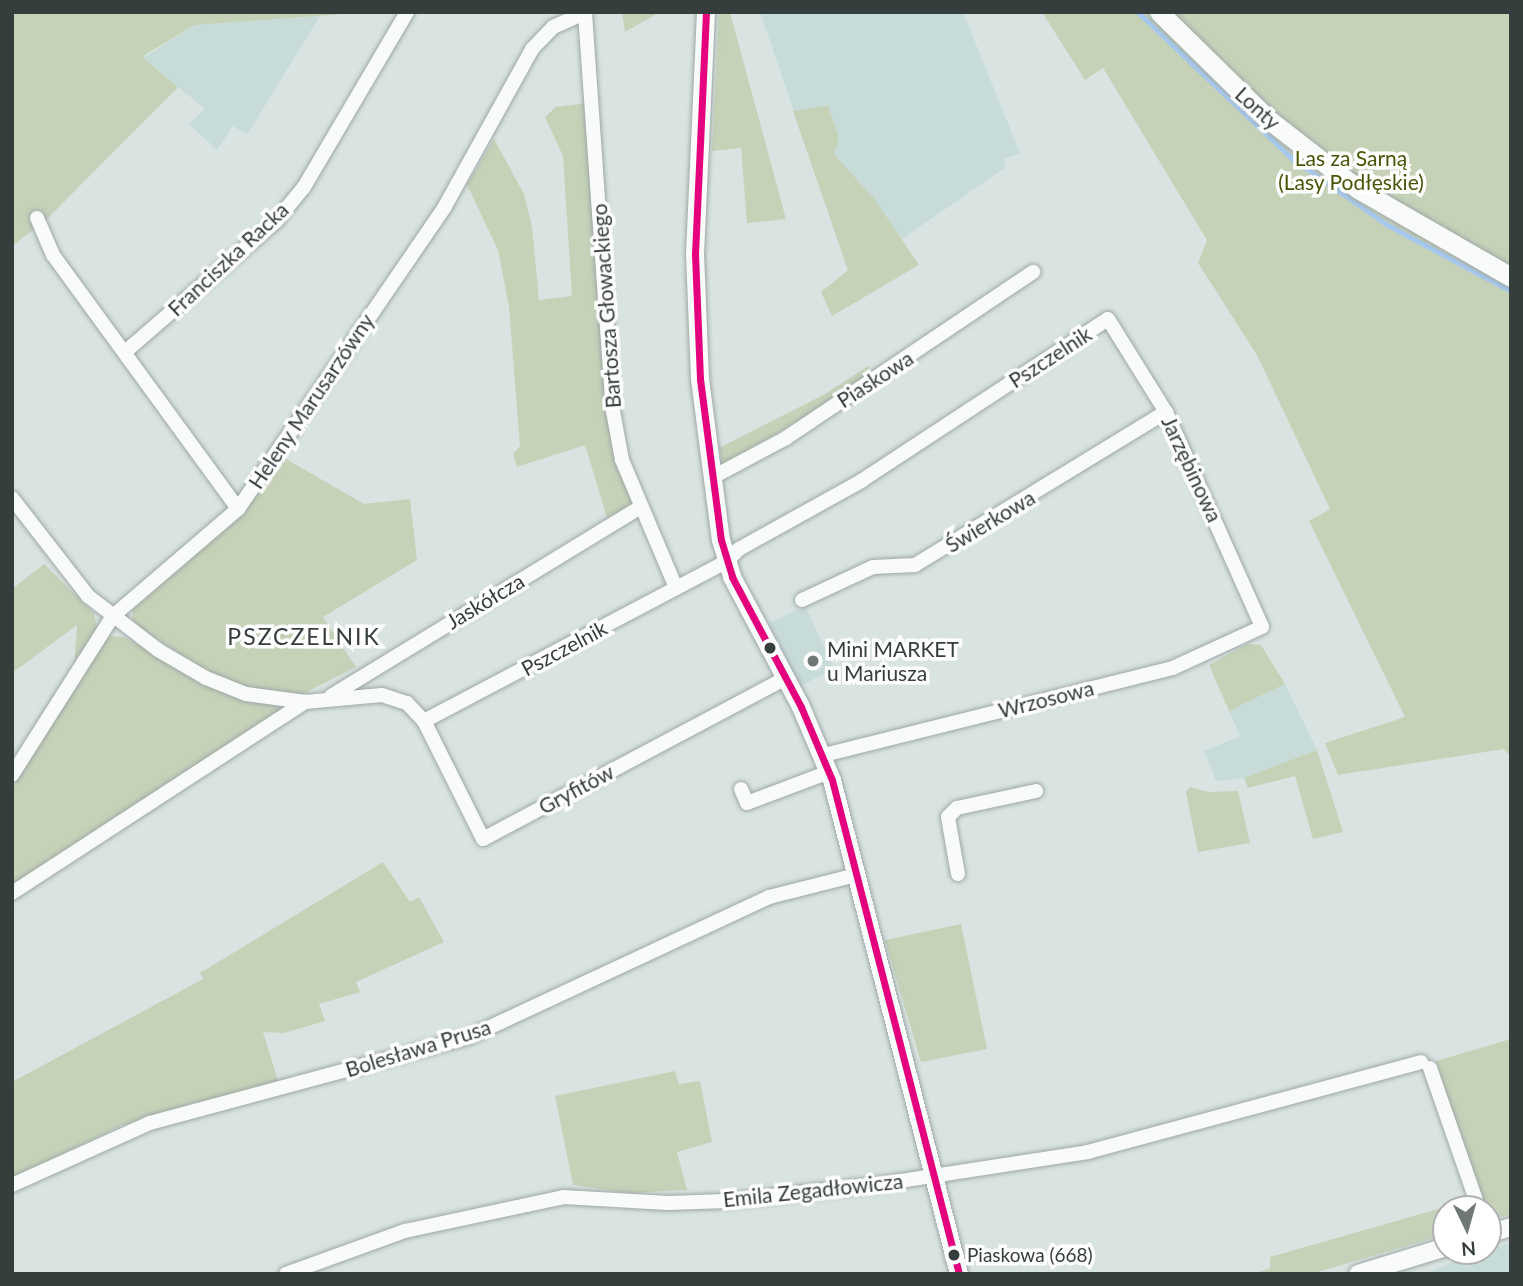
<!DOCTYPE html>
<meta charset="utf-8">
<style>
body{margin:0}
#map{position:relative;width:1523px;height:1286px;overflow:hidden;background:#d9e4e2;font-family:Lato,sans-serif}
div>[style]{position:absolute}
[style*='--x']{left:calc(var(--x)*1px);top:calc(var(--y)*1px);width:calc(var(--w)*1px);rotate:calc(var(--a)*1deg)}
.built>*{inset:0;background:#c7dcd9;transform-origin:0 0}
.green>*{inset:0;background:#c5d2b8}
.stream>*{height:4.5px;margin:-2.25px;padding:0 2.25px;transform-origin:2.25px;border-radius:2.25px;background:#a7c9f0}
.roads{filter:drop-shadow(0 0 2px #9fa7a6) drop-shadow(0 0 2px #9fa7a6)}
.minor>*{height:14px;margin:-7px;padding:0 7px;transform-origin:7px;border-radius:7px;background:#f9fbfb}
.tertiary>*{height:18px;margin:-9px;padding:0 9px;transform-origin:9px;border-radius:9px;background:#f9fbfb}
.secondary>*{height:19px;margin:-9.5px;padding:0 9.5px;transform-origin:9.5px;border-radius:9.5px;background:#f9fbfb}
.bus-1>*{height:7px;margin:-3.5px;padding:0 3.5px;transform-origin:3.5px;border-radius:3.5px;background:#e5007d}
.dots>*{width:19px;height:19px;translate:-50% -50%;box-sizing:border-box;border:4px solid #fff;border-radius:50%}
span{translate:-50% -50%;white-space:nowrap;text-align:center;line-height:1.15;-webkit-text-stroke:7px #fff;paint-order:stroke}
.bus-label{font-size:19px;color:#363e3d}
.left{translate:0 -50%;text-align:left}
.street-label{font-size:21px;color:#363e3d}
.park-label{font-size:21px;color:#465606}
.poi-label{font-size:21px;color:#363e3d}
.neighbourhood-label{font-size:23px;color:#363e3d;letter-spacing:2px}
.frame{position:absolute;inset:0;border:14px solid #363e3d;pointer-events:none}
.north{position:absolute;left:1432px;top:1195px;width:70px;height:70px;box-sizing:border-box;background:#fff;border:2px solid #afb2b1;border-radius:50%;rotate:175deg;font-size:19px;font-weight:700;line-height:28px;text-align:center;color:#363e3d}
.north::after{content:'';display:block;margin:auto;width:24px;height:32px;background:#6f7877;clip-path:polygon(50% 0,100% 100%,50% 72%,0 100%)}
</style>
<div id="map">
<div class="built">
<div style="clip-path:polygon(760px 12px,963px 12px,1020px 153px,1004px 159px,1006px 167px,902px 239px,848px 270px)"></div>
<div style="clip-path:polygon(320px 16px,247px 135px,233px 126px,217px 150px,189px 124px,205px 109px,143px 58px,195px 25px)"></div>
<div style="left:805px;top:606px;width:70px;height:39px;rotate:65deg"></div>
<div style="clip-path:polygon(1285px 684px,1317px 750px,1244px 778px,1216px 781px,1204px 751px,1240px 736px,1229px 711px)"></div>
<div style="clip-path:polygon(1511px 1243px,1511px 1274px,1425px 1274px,1459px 1259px)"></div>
</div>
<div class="green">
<div style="clip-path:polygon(12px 12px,371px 12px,195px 25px,146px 54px,143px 58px,178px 87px,45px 221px,12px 246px)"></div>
<div style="clip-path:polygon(622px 12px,660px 12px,625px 32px)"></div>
<div style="clip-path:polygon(719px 12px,730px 12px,786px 219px,747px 223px,741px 148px,712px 151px)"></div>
<div style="clip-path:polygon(1042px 12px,1511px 12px,1511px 757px,1504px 749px,1338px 775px,1325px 743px,1405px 717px,1309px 521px,1330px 509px,1257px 355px,1198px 263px,1207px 240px,1103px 68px,1085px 80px)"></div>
<div style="clip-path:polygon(587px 103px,604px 365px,635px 507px,608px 521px,585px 445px,517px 467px,513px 454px,520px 446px,509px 307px,498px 250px,467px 185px,494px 139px,524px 194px,532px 226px,539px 300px,572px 296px,563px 156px,545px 117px,556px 107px)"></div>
<div style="clip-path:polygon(828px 106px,839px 138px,834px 154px,875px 200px,919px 265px,832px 316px,821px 292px,848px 270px,793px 111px)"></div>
<div style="clip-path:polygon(868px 366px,875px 375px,723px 465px,719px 448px,825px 394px)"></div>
<div style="clip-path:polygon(286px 459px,364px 504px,410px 499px,417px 560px,323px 617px,356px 667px,303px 694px,248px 688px,207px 672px,132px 622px,133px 609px,241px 515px)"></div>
<div style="clip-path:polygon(44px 564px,94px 613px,97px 627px,74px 666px,77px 625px,12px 673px,12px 589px)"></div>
<div style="clip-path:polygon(109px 636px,124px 637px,204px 684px,279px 708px,278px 712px,12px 886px,12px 787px)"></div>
<div style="clip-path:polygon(1247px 644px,1261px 645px,1285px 684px,1229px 711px,1209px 665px)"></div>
<div style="clip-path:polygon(1317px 750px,1343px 832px,1313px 839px,1295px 776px,1248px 788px,1244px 778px)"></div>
<div style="clip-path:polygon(1190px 787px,1208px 792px,1238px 791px,1250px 843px,1198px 852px,1186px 792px)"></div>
<div style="clip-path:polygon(383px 862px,410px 902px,419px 897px,444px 942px,356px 982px,360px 992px,319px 1004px,325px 1021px,284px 1033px,263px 1032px,279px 1084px,192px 1103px,120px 1126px,12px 1178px,12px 1082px,203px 979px,200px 973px)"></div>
<div style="clip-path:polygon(961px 924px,987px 1049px,921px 1062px,885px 940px)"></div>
<div style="clip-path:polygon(1511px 1039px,1511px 1214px,1491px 1220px,1488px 1209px,1483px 1209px,1436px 1061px)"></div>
<div style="clip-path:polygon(675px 1071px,679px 1084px,700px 1081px,712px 1142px,677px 1152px,687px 1190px,628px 1193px,573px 1185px,555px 1096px)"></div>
<div style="clip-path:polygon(1466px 1201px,1469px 1209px,1446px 1209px,1446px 1234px,1311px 1274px,1254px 1274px,1270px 1268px,1270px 1257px)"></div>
</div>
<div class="stream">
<div style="--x:1138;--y:12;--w:214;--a:43.5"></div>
<div style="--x:1293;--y:159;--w:116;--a:34.8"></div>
<div style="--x:1388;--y:225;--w:140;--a:28.2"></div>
</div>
<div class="roads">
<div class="minor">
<div style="--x:585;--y:13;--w:399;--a:86"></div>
<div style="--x:613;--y:411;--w:50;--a:79.6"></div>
<div style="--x:622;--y:460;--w:139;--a:67.1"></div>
<div style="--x:37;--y:218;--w:40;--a:66.6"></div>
<div style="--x:53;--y:255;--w:314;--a:53.9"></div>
<div style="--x:125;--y:352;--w:200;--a:-40.9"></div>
<div style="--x:276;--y:221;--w:44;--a:-50.5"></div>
<div style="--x:304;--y:187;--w:203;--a:-59.5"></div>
<div style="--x:713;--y:477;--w:83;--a:-28.1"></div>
<div style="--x:786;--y:438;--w:298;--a:-33.9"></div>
<div style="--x:12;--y:498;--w:124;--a:52.2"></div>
<div style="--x:88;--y:596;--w:88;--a:37.6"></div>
<div style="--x:158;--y:650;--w:56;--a:30.3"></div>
<div style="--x:206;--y:678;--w:43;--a:21.8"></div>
<div style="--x:246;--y:694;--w:60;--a:7.7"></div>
<div style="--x:802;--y:600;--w:78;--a:-24.9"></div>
<div style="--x:873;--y:567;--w:42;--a:-2.7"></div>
<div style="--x:915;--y:565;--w:294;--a:-31.4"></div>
<div style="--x:331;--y:696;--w:363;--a:-31.4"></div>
<div style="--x:424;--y:721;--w:132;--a:63.4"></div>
<div style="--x:483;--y:839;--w:343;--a:-28"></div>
<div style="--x:12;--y:775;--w:188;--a:-57.6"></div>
<div style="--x:113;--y:616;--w:165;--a:-40.6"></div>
<div style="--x:238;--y:509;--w:365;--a:-55.6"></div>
<div style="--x:444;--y:208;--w:182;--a:-61"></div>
<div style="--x:532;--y:49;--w:30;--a:-46"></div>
<div style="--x:553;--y:27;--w:36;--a:-24"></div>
<div style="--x:741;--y:789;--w:15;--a:67"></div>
<div style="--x:747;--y:803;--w:88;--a:-20.7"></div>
<div style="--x:958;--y:874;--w:58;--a:-100"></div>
<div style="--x:948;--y:817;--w:13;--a:-45"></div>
<div style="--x:957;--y:808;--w:81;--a:-12.1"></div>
<div style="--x:12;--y:893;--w:350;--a:-33.1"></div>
<div style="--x:305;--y:702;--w:77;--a:-5.2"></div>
<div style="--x:382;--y:695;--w:26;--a:18"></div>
<div style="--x:407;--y:703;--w:25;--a:47"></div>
<div style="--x:424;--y:721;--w:341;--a:-27.8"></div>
<div style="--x:726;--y:562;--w:18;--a:-45"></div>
<div style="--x:739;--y:549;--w:140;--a:-29.1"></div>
<div style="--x:861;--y:481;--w:295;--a:-33.3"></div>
<div style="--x:1108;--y:319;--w:110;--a:58.1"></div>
<div style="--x:1166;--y:412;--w:235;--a:65.9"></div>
<div style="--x:1262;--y:627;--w:98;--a:155.3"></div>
<div style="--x:1173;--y:668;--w:361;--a:166"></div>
<div style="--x:1430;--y:1068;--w:149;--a:70.8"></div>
<div style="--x:12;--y:1185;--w:151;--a:-24.2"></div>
<div style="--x:150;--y:1123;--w:330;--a:-15.1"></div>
<div style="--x:469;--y:1037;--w:331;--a:-25"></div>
<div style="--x:769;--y:897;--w:90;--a:-14.2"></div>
<div style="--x:286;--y:1274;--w:127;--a:-19.9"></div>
<div style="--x:405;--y:1231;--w:162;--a:-12.1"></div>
<div style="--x:563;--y:1197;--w:105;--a:3.3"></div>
<div style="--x:668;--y:1203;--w:58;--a:-2"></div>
<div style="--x:726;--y:1201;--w:155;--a:-6.3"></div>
<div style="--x:880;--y:1184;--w:210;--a:-8.7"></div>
<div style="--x:1088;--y:1152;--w:345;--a:-15.1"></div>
</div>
<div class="tertiary">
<div style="--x:706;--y:12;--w:242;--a:92.6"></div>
<div style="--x:695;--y:254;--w:125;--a:87.7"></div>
<div style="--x:700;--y:379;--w:162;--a:82.6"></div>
<div style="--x:721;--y:540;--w:39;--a:73"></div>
<div style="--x:732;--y:577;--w:147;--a:62"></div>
<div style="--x:801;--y:707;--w:79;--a:67"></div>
<div style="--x:832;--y:780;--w:510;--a:75.58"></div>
<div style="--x:1488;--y:1234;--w:24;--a:-17"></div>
<div style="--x:1358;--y:1274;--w:92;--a:-17.1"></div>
</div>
<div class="secondary">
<div style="--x:1159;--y:12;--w:153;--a:44.5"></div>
<div style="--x:1268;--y:119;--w:114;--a:37.9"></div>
<div style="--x:1358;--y:189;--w:177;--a:29.9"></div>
</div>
</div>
<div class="bus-1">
<div style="--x:706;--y:12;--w:242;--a:92.6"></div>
<div style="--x:695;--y:254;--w:125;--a:87.7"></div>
<div style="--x:700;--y:379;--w:162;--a:82.6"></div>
<div style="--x:721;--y:540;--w:39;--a:73"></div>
<div style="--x:732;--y:577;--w:147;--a:62"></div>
<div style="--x:801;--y:707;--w:79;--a:67"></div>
<div style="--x:832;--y:780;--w:510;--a:75.58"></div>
</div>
<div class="dots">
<div style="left:770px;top:648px;background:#363e3d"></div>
<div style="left:813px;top:661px;background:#6f7877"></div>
<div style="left:954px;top:1255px;background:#363e3d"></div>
</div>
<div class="bus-label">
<span class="left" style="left:967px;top:1255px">Piaskowa (668)</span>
</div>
<div class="street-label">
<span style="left:1258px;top:108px;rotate:42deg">Lonty</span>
<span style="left:228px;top:259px;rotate:-43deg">Franciszka Racka</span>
<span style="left:606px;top:306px;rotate:-94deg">Bartosza Głowackiego</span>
<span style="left:1050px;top:357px;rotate:-33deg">Pszczelnik</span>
<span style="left:875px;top:379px;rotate:-33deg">Piaskowa</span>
<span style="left:311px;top:401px;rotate:-56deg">Heleny Marusarzówny</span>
<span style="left:1192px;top:469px;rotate:65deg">Jarzębinowa</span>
<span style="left:990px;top:521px;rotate:-31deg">Świerkowa</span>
<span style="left:485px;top:601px;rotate:-31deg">Jaskółcza</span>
<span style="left:564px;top:648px;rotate:-28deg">Pszczelnik</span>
<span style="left:1046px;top:699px;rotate:-14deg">Wrzosowa</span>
<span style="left:576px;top:789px;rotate:-28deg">Gryfitów</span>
<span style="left:418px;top:1048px;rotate:-17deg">Bolesława Prusa</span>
<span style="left:813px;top:1190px;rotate:-6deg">Emila Zegadłowicza</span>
</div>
<div class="park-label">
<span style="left:1351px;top:170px">Las za Sarną<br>(Lasy Podłęskie)</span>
</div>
<div class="poi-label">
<span class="left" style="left:827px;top:661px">Mini MARKET<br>u Mariusza</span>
</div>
<div class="neighbourhood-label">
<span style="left:304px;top:636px">PSZCZELNIK</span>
</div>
<div class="frame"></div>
<div class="north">N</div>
</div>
